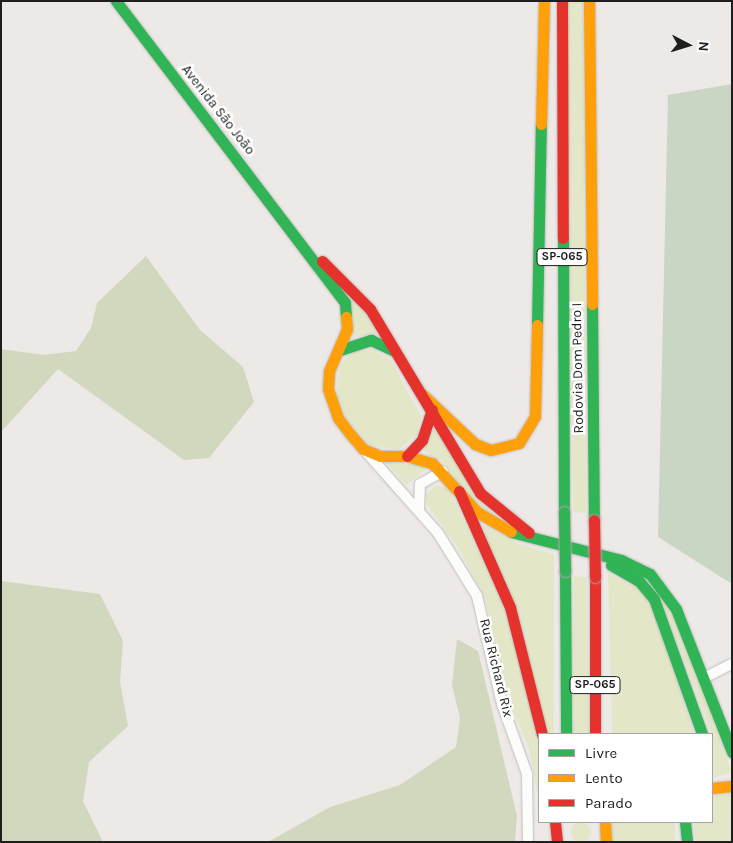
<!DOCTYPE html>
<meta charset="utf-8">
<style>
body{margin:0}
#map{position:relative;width:733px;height:843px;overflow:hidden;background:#ede9e7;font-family:Karla,sans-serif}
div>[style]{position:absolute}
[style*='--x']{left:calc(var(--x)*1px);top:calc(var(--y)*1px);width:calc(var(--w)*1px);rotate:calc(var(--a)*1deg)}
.grass>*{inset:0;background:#e3e7c8;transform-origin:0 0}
.round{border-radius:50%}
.forest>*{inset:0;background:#d1d8be}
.cemetery>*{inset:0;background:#cad6c4}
.roads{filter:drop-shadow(0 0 1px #c0bebd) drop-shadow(0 0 1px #c0bebd)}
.street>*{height:10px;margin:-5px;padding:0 5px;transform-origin:5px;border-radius:5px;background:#fcfcfb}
.fast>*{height:11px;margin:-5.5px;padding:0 5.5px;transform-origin:5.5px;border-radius:5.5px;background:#30b455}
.slow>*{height:11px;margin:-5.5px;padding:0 5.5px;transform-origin:5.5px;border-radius:5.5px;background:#ff9f0a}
.jam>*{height:11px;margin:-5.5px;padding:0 5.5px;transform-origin:5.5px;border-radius:5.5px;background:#e5322d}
.bridges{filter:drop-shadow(0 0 1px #bfa0b3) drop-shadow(0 0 1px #bfa0b3)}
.fast-bridge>*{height:11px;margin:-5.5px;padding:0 5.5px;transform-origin:5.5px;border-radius:5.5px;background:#30b455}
.jam-bridge>*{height:11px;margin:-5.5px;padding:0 5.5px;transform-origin:5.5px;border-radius:5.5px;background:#e5322d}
span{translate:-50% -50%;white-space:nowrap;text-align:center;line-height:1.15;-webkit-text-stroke:5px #fff;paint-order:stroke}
.shield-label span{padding:1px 4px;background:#fff;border:1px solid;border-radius:4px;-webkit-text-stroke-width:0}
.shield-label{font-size:12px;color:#1e1e1e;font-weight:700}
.street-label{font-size:14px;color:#1e1e1e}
.frame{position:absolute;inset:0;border:2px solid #1e1e1e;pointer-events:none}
.legend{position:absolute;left:538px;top:733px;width:175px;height:90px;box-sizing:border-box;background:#fff;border:1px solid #a5a5a5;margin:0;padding:6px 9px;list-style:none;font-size:15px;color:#1e1e1e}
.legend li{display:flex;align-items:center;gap:10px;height:25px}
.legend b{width:25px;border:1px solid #a5a5a5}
.north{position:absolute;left:663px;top:20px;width:50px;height:50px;-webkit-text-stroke:4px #fff;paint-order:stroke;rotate:95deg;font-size:14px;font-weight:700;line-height:20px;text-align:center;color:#1e1e1e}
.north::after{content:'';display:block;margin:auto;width:18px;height:22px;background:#1e1e1e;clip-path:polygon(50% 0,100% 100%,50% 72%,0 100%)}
</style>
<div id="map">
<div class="grass">
<div style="clip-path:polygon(567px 1px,583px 1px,586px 513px,573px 512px)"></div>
<div style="clip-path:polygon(350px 293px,358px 302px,378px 333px,352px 337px)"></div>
<div style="clip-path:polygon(372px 349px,391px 360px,421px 416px,417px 435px,398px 450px,370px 445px,346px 419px,336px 401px,340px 364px,354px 351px)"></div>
<div style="clip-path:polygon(433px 424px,476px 497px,495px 516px,486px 513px,463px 489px,444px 463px,424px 451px)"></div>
<div style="clip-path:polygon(386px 463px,414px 464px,429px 467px,406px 485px)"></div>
<div style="clip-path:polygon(436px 485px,449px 489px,503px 605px,539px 734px,539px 800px,529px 748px,505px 692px,485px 598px,457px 546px,427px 505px,426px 495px)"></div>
<div style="clip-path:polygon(483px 525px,519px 544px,554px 554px,554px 734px,549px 734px)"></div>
<div style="clip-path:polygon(608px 573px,641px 590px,654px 612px,694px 734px,612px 734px)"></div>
<div style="clip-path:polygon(574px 576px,587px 577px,589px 734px,573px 734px)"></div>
<div style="clip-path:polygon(657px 589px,671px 609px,732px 772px,712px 778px,712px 734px)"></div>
<div style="clip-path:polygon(722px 794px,732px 794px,732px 842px,696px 842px,693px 822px,712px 822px,712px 797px)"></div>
<div class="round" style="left:571px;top:822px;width:20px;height:20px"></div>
<div style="left:612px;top:822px;width:63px;height:20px"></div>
</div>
<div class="forest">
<div style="clip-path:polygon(146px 256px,200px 330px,243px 367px,254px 402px,209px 458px,184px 460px,58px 369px,1px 432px,1px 349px,44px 355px,76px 351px,91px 328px,97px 303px)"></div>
<div style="clip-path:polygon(1px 581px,100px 594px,123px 641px,120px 682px,128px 726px,89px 762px,83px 801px,103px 842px,1px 842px)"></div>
<div style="clip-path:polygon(457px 639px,478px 651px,517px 816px,515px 842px,268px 842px,330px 807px,400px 785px,456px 747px,460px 718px,452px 685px)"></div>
</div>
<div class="cemetery">
<div style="clip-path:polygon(732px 84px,732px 584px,658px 537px,668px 95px)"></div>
</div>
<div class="roads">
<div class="street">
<div style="--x:366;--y:452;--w:108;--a:48.4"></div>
<div style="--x:438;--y:533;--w:74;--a:58.2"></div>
<div style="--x:477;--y:596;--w:111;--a:77"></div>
<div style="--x:502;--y:704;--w:74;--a:70.3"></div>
<div style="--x:527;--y:774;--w:68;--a:89.2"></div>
<div style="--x:419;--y:510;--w:26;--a:-88"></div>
<div style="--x:420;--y:484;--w:26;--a:-29"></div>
<div style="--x:704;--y:678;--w:31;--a:-27"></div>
</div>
<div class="fast">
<div style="--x:116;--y:1;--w:379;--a:52.8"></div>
<div style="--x:345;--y:303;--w:14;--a:86"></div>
<div style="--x:563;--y:238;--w:274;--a:89.8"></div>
<div style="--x:592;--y:304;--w:216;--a:89.5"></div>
<div style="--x:537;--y:325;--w:201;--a:-88.9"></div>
<div style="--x:340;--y:350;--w:33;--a:-18"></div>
<div style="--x:371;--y:340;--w:26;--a:25"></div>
<div style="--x:511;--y:532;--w:114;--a:14.3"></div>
<div style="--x:621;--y:560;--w:32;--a:26"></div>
<div style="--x:650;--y:574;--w:44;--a:53.4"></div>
<div style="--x:676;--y:609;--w:154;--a:68.6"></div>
<div style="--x:611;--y:565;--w:32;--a:30"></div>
<div style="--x:639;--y:581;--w:23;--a:50"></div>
<div style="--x:654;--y:599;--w:143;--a:70.4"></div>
<div style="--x:565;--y:571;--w:163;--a:89.6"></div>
<div style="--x:685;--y:822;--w:20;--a:84"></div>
</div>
<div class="slow">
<div style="--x:589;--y:1;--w:303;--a:89.4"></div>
<div style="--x:541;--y:124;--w:123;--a:-88.6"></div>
<div style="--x:346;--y:317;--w:12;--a:85"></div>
<div style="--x:347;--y:329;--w:46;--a:113.2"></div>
<div style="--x:329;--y:371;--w:18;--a:93"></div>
<div style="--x:328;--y:389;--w:31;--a:71"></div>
<div style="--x:338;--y:418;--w:21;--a:53"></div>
<div style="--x:351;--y:435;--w:18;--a:49"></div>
<div style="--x:363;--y:449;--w:18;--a:22"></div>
<div style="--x:380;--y:456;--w:27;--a:0"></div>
<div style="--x:407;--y:456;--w:26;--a:16"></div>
<div style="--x:432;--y:463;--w:67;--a:47.4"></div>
<div style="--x:477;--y:512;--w:39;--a:30"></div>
<div style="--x:422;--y:394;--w:73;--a:43.3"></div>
<div style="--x:475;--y:444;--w:17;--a:21"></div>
<div style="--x:491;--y:450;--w:29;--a:-14"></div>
<div style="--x:519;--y:443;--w:31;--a:-59"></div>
<div style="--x:535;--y:416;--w:91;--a:-88.7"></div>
<div style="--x:712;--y:788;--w:20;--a:-6"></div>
<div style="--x:605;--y:822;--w:20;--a:87"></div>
</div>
<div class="jam">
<div style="--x:562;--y:1;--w:237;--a:89.8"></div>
<div style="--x:322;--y:261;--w:68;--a:45"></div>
<div style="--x:370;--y:309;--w:214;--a:59.1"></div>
<div style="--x:480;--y:493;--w:63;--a:39.2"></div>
<div style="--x:407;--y:456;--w:22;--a:-47"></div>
<div style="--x:422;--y:440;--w:32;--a:-72"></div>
<div style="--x:459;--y:491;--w:127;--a:66.3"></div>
<div style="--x:510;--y:607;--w:131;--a:75.9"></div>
<div style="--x:595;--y:577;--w:157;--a:90"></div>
<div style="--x:555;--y:822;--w:20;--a:84"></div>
</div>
</div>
<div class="bridges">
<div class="fast-bridge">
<div style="--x:564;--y:512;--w:59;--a:89"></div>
</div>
<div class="jam-bridge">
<div style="--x:594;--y:520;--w:57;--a:89"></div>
</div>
</div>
<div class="shield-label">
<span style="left:562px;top:257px">SP-065</span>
<span style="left:595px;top:685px">SP-065</span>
</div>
<div class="street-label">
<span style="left:218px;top:110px;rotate:52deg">Avenida São João</span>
<span style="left:578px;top:368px;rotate:-91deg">Rodovia Dom Pedro I</span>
<span style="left:496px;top:668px;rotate:76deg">Rua Richard Rix</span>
</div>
<div class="frame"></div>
<ul class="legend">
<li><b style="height:6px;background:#30b455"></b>Livre</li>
<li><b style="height:6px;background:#ff9f0a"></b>Lento</li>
<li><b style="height:6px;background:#e5322d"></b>Parado</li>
</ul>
<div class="north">N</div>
</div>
